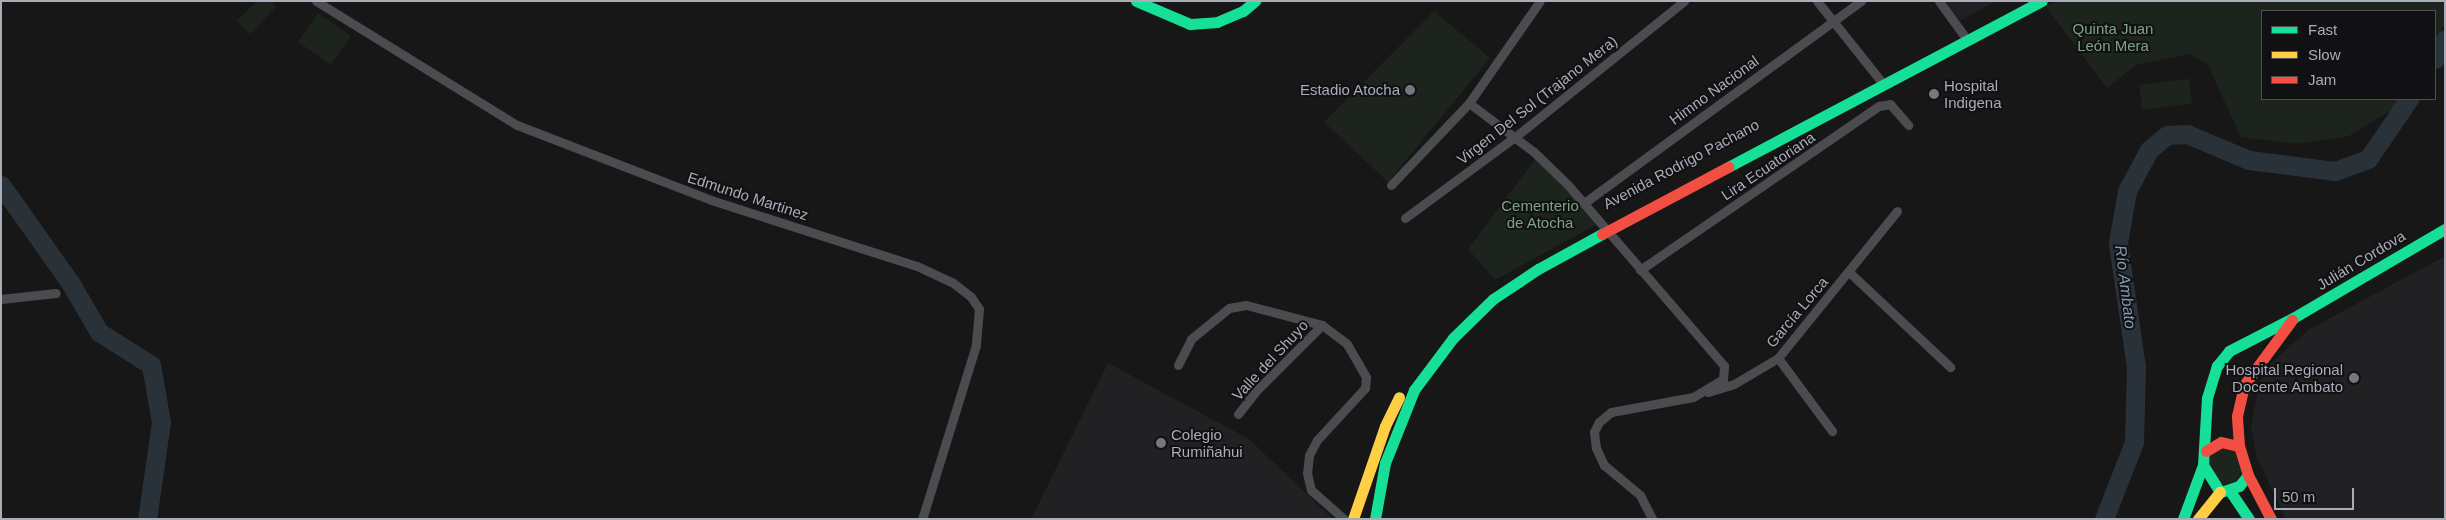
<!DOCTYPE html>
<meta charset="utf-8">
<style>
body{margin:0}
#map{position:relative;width:2446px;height:520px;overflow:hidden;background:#171717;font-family:Helvetica,sans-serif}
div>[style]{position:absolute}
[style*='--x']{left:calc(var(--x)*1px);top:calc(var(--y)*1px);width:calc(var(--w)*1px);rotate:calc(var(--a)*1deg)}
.built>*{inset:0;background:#212123}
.green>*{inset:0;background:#1d241e;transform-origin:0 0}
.round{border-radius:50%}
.river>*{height:19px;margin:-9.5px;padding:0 9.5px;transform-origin:9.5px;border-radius:9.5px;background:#2a3239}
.street>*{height:9px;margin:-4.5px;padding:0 4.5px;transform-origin:4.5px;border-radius:4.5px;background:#4b4c50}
.fast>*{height:11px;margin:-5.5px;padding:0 5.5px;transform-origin:5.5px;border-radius:5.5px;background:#16e098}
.slow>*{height:11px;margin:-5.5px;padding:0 5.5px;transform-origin:5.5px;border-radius:5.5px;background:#ffcf43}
.jam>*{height:11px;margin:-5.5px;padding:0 5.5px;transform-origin:5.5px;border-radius:5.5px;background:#f24e42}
.dots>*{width:14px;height:14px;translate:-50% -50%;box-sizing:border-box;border:2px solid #111113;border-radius:50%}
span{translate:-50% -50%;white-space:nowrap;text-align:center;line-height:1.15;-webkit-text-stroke:4px #111113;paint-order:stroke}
.park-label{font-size:15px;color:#7fa381}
.poi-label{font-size:15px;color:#a8adb8}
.left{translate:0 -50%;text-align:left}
.right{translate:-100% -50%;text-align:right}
.street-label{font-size:15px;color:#a8adb8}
.water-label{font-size:16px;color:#7f9bb3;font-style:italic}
.frame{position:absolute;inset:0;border:2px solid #a8adb8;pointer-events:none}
.legend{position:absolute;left:2261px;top:10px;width:175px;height:90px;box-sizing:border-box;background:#111113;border:1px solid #4d4f55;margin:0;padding:6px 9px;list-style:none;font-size:15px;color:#a8adb8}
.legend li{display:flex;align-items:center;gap:10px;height:25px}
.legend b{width:25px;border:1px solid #4d4f55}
.scale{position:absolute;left:2274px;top:488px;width:80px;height:22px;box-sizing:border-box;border:2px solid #a8adb8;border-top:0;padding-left:6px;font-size:15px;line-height:18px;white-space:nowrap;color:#a8adb8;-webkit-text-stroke:4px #111113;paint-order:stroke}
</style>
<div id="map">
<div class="built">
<div style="clip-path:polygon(1945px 1px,1996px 1px,1960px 21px)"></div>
<div style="clip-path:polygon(2445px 256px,2445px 519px,2286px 519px,2257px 458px,2251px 427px,2258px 389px,2267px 367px,2308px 330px)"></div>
<div style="clip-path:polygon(1108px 363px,1249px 439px,1333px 519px,1031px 519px)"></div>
</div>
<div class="green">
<div style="clip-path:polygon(257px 1px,270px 1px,276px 7px,250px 34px,237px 21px)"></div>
<div style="clip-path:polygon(2057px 1px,2445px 1px,2445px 23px,2435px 43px,2435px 11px,2262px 11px,2262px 99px,2400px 99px,2392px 110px,2349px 136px,2296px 144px,2241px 137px,2207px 63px,2189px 54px,2136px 65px,2107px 88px,2046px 7px)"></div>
<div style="clip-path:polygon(1434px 11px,1490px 58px,1388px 182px,1324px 122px)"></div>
<div style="left:318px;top:13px;width:40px;height:35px;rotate:35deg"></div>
<div style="left:2189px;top:79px;width:25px;height:50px;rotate:83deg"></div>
<div style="clip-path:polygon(1536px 158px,1599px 223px,1495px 280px,1468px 249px)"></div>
<div class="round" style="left:2207px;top:448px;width:36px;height:36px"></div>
</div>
<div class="river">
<div style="--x:2435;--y:59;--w:22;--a:-63"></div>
<div style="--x:1;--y:185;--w:121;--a:54.7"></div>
<div style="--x:71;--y:284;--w:56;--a:59.7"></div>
<div style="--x:99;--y:332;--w:62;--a:32.4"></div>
<div style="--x:151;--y:365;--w:58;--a:80"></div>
<div style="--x:161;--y:422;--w:98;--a:98.2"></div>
<div style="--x:2104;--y:519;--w:83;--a:-68.7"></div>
<div style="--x:2134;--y:442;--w:75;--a:-88.5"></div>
<div style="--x:2136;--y:367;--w:125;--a:-98.3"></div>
<div style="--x:2118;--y:243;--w:53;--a:-80.2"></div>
<div style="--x:2127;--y:191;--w:47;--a:-61.8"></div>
<div style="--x:2149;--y:150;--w:23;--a:-40"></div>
<div style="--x:2167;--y:135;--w:20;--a:-3"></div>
<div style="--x:2187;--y:134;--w:67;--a:22.8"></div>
<div style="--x:2249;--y:160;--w:87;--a:7.3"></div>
<div style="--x:2335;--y:171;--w:35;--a:-20"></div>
<div style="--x:2368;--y:159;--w:73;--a:-55.7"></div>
</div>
<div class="street">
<div style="--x:316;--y:1;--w:236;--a:31.7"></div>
<div style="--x:517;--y:125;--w:208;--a:21.1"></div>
<div style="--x:711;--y:200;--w:216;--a:17.8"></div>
<div style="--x:917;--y:266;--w:38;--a:25"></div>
<div style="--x:952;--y:282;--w:24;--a:38"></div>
<div style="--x:971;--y:297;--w:14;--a:56"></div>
<div style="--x:979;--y:309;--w:36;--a:95"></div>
<div style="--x:976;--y:345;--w:182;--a:107.2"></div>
<div style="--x:1817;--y:1;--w:107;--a:51.4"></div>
<div style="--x:1939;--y:1;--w:49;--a:54.1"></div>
<div style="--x:1469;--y:103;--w:81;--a:37"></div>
<div style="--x:1534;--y:152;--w:47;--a:44.1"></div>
<div style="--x:1568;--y:185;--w:239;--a:49.2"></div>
<div style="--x:1724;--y:366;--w:13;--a:94"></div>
<div style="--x:1723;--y:379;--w:35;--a:149"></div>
<div style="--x:1693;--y:397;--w:83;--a:169.6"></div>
<div style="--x:1611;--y:412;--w:16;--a:140"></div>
<div style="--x:1599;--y:422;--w:11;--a:117"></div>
<div style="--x:1594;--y:432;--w:16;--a:83"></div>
<div style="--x:1596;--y:448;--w:19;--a:65"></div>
<div style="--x:1604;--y:465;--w:47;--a:39.8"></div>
<div style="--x:1640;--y:495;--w:27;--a:63"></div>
<div style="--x:1391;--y:185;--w:113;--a:-46.4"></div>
<div style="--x:1469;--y:103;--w:124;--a:-55.2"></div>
<div style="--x:1584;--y:203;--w:343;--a:-36.1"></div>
<div style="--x:1405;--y:218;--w:137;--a:-36.4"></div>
<div style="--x:1515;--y:137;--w:217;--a:-38.8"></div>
<div style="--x:1640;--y:270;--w:290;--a:-34.5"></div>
<div style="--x:1879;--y:106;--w:11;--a:-10"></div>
<div style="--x:1890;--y:104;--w:28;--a:49"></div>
<div style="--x:1849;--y:272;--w:139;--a:43.2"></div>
<div style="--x:1;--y:299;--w:55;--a:-6.2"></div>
<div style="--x:1778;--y:358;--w:91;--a:53.5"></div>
<div style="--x:1178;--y:365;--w:29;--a:-63"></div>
<div style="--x:1191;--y:339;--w:49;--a:-39.2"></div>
<div style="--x:1229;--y:308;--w:17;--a:-10"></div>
<div style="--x:1246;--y:305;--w:79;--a:14.7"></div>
<div style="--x:1322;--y:325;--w:31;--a:37"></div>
<div style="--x:1347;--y:344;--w:38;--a:60"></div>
<div style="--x:1366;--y:377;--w:11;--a:95"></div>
<div style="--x:1365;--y:388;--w:71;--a:132.7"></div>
<div style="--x:1317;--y:440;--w:17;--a:118"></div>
<div style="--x:1309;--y:455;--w:18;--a:96"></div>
<div style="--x:1307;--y:473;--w:17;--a:77"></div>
<div style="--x:1311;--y:490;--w:44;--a:41.3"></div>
<div style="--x:1708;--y:392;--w:27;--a:-17"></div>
<div style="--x:1734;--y:384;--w:51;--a:-30.6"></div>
<div style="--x:1778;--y:358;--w:189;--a:-51"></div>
<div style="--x:1238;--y:414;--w:29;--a:-52"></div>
<div style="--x:1256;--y:391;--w:93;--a:-45"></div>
</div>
<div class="fast">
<div style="--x:1136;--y:1;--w:59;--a:23.1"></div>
<div style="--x:1190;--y:24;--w:27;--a:-4"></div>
<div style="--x:1217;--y:22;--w:28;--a:-23"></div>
<div style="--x:1243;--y:11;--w:16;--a:-40"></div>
<div style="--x:1728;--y:167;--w:355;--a:-27.9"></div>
<div style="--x:2248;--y:475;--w:14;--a:129"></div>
<div style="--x:2239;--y:486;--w:20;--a:162"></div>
<div style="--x:2220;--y:492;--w:32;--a:-122"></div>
<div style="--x:2203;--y:465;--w:67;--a:-86.6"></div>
<div style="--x:2207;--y:398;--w:34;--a:-73"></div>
<div style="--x:2217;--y:366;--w:19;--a:-51"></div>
<div style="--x:2229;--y:351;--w:72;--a:-27.3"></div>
<div style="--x:2293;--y:318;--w:176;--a:-30.4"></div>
<div style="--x:2230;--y:491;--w:34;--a:56"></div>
<div style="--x:1375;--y:519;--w:57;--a:-79.9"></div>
<div style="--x:1385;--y:463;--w:79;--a:-68.3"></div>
<div style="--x:1414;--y:390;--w:65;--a:-53.1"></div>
<div style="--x:1453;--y:338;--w:56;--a:-44.3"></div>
<div style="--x:1493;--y:299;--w:54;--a:-33.7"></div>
<div style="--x:1538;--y:269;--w:73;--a:-28.7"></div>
<div style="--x:2183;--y:519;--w:58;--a:-69.7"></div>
</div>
<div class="slow">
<div style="--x:1353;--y:519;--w:98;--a:-71"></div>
<div style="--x:1385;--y:426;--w:32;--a:-64"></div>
<div style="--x:2198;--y:519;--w:35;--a:-51"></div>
</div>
<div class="jam">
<div style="--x:1602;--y:234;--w:143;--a:-28"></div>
<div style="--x:2206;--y:451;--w:17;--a:-31"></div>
<div style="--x:2221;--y:442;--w:18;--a:13"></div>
<div style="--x:2271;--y:519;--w:50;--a:-117.6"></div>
<div style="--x:2248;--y:475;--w:30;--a:-107"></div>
<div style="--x:2239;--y:446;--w:30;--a:-94"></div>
<div style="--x:2237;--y:416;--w:32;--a:-77"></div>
<div style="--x:2244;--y:385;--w:81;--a:-53.6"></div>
</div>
<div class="dots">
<div style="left:1410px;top:90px;background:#757880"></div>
<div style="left:1934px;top:94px;background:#757880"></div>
<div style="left:2354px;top:378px;background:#757880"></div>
<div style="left:1161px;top:443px;background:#757880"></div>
</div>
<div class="park-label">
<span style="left:2113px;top:37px">Quinta Juan<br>León Mera</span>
<span style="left:1540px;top:214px">Cementerio<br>de Atocha</span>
</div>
<div class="poi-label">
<span class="left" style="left:1944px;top:94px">Hospital<br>Indigena</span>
<span class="right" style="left:1400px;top:90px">Estadio Atocha</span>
<span class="right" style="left:2343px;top:378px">Hospital Regional<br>Docente Ambato</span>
<span class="left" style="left:1171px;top:443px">Colegio<br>Rumiñahui</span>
</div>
<div class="street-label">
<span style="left:1714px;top:90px;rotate:-36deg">Himno Nacional</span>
<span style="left:1537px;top:100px;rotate:-38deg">Virgen Del Sol (Trajano Mera)</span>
<span style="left:1681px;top:164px;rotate:-28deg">Avenida Rodrigo Pachano</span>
<span style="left:1768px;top:166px;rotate:-34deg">Lira Ecuatoriana</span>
<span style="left:748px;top:196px;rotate:18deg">Edmundo Martinez</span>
<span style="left:2361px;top:260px;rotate:-31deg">Julián Cordova</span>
<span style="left:1797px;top:312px;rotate:-50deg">García Lorca</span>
<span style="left:1270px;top:360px;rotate:-47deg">Valle del Shuyo</span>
</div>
<div class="water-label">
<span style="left:2125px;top:287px;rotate:83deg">Río Ambato</span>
</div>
<div class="frame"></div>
<ul class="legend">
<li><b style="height:6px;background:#16e098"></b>Fast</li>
<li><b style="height:6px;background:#ffcf43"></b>Slow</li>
<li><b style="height:6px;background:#f24e42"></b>Jam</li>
</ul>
<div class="scale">50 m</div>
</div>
